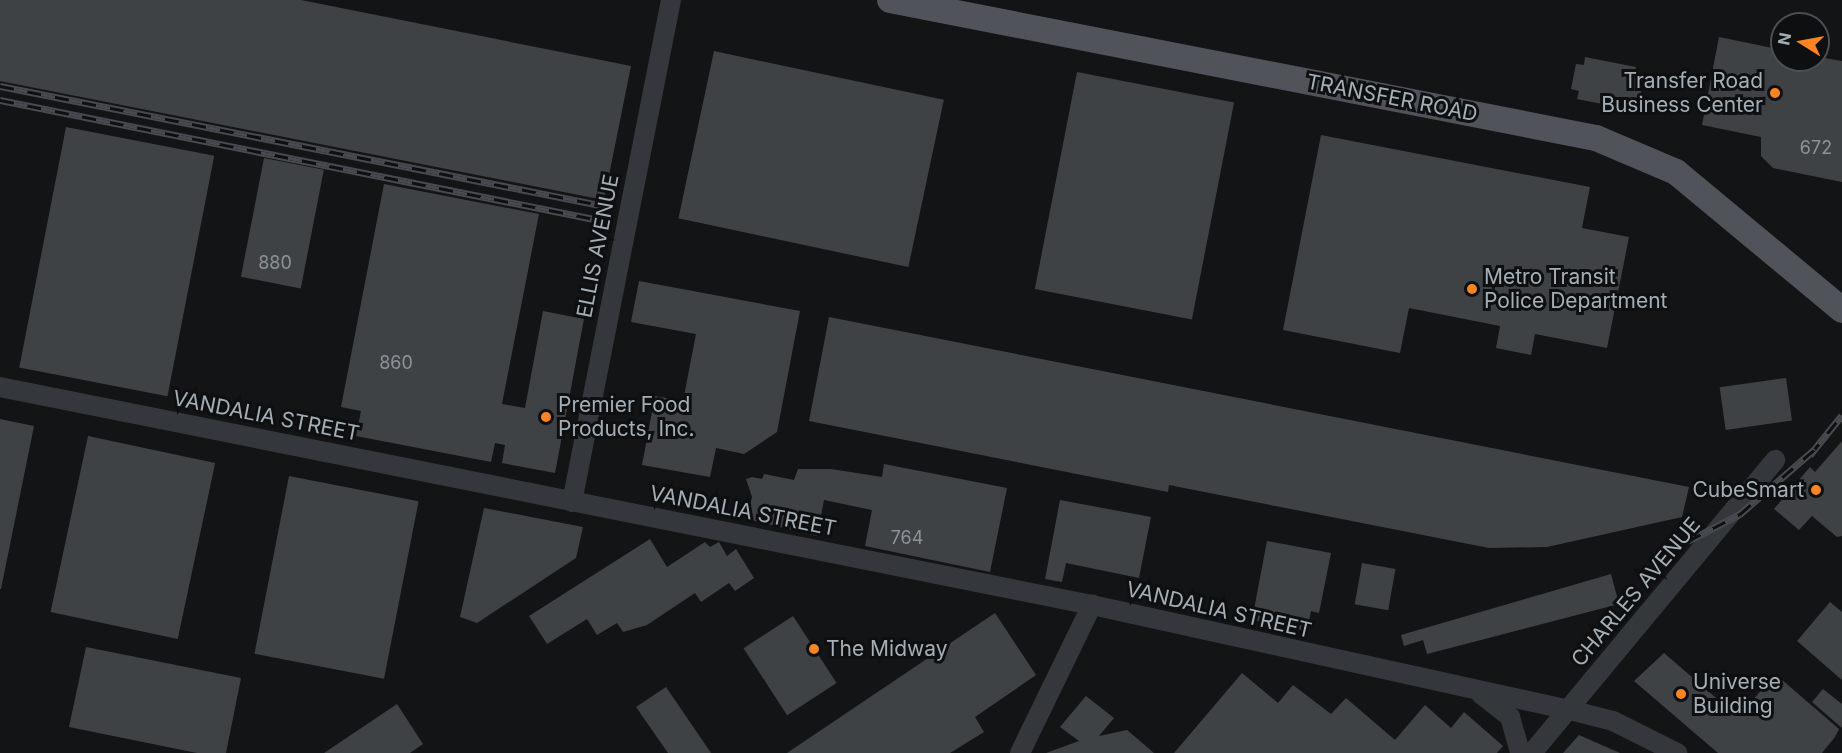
<!DOCTYPE html>
<style>
body{margin:0}
#map{position:relative;width:1842px;height:753px;overflow:hidden;background:#131415;font-family:Inter,sans-serif}
div>[style]{position:absolute}
[style*='--x']{left:calc(var(--x)*1px);top:calc(var(--y)*1px);width:calc(var(--w)*1px);rotate:calc(var(--a)*1deg)}
.building>*{inset:0;background:#3f4245;transform-origin:0 0}
.minor>*{height:20px;margin:-10px;padding:0 10px;transform-origin:10px;border-radius:10px;background:#34373b}
.major>*{height:26px;margin:-13px;padding:0 13px;transform-origin:13px;border-radius:13px;background:#50545a}
.rail>*{height:7px;margin-top:-3.5px;transform-origin:0;background:repeating-linear-gradient(90deg,#0e0f10 0 14px,#474b50 0 28px);box-sizing:border-box;border-block:2px solid #474b50}
.dots>*{width:16px;height:16px;translate:-50% -50%;box-sizing:border-box;border:3px solid #0e0f10;border-radius:50%}
span{translate:-50% -50%;white-space:nowrap;text-align:center;line-height:1.15;-webkit-text-stroke:6px #0e0f10;paint-order:stroke}
.number-label{font-size:18px;color:#8b939a}
.number-label span{-webkit-text-stroke-width:0}
.poi-label{font-size:21px;color:#a4aeb7}
.right{translate:-100% -50%;text-align:right}
.left{translate:0 -50%;text-align:left}
.street-label{font-size:21px;color:#a4aeb7}
.north{position:absolute;left:1770px;top:12px;width:60px;height:60px;box-sizing:border-box;background:#0e0f10;border:2px solid #4a4f53;border-radius:50%;rotate:281deg;font-size:16px;font-weight:700;line-height:24px;text-align:center;color:#a4aeb7}
.north::after{content:'';display:block;margin:auto;width:21px;height:27px;background:#ff8422;clip-path:polygon(50% 0,100% 100%,50% 72%,0 100%)}
</style>
<div id="map">
<div class="building">
<div style="clip-path:polygon(0 0,301px 0,631px 66px,604px 200px,0 81px)"></div>
<div style="clip-path:polygon(1719px 37px,1782px 50px,1782px 60px,1818px 57px,1842px 61px,1842px 182px,1773px 168px,1761px 156px,1761px 137px,1702px 125px)"></div>
<div style="left:714px;top:51px;width:235px;height:171px;rotate:12deg"></div>
<div style="clip-path:polygon(1585px 57px,1636px 67px,1634px 75px,1644px 77px,1639px 103px,1629px 101px,1628px 109px,1577px 99px,1579px 91px,1571px 89px,1576px 64px,1584px 65px)"></div>
<div style="left:1077px;top:72px;width:160px;height:221px;rotate:11deg"></div>
<div style="left:66px;top:127px;width:151px;height:245px;rotate:11deg"></div>
<div style="clip-path:polygon(1321px 135px,1590px 187px,1582px 228px,1629px 237px,1607px 348px,1535px 334px,1531px 355px,1496px 348px,1500px 326px,1409px 308px,1400px 353px,1283px 330px)"></div>
<div style="left:264px;top:158px;width:61px;height:121px;rotate:11deg"></div>
<div style="clip-path:polygon(384px 184px,539px 214px,502px 404px,525px 408px,543px 311px,584px 319px,555px 473px,502px 463px,505px 445px,495px 443px,491px 462px,356px 436px,361px 411px,341px 407px)"></div>
<div style="clip-path:polygon(639px 281px,800px 311px,777px 432px,744px 454px,716px 448px,710px 477px,642px 465px,655px 396px,683px 401px,696px 334px,631px 322px)"></div>
<div style="clip-path:polygon(829px 317px,1689px 487px,1682px 517px,1547px 547px,1489px 548px,1169px 485px,1168px 492px,809px 421px)"></div>
<div style="left:1786px;top:378px;width:43px;height:67px;rotate:82deg"></div>
<div style="clip-path:polygon(0 419px,34px 426px,1px 589px,0 589px)"></div>
<div style="left:88px;top:436px;width:130px;height:180px;rotate:12deg"></div>
<div style="clip-path:polygon(1842px 441px,1842px 536px,1837px 537px,1812px 516px,1799px 530px,1774px 509px,1810px 467px,1815px 472px)"></div>
<div style="clip-path:polygon(884px 464px,1007px 488px,990px 572px,865px 546px,872px 510px,824px 500px,817px 536px,747px 519px,752px 497px,746px 479px,752px 477px,762px 479px,764px 474px,794px 480px,798px 469px,831px 469px,882px 477px)"></div>
<div style="left:289px;top:476px;width:132px;height:181px;rotate:11deg"></div>
<div style="clip-path:polygon(1060px 500px,1151px 517px,1139px 578px,1066px 563px,1062px 582px,1045px 579px)"></div>
<div style="clip-path:polygon(484px 508px,583px 527px,576px 558px,477px 623px,460px 617px)"></div>
<div style="clip-path:polygon(650px 539px,667px 567px,705px 542px,710px 547px,719px 542px,727px 556px,736px 549px,754px 578px,735px 591px,729px 583px,701px 602px,695px 593px,647px 625px,623px 632px,617px 623px,597px 635px,587px 619px,547px 644px,529px 616px)"></div>
<div style="clip-path:polygon(1267px 541px,1331px 553px,1319px 613px,1311px 611px,1307px 631px,1252px 620px)"></div>
<div style="left:1362px;top:563px;width:34px;height:42px;rotate:10deg"></div>
<div style="clip-path:polygon(1611px 574px,1619px 604px,1427px 654px,1423px 640px,1404px 646px,1401px 635px)"></div>
<div style="clip-path:polygon(1830px 602px,1842px 612px,1842px 680px,1797px 641px)"></div>
<div style="clip-path:polygon(995px 613px,1036px 675px,975px 717px,984px 732px,950px 753px,787px 753px)"></div>
<div style="left:793px;top:616px;width:80px;height:59px;rotate:57deg"></div>
<div style="clip-path:polygon(86px 647px,241px 678px,226px 753px,197px 753px,69px 727px)"></div>
<div style="clip-path:polygon(1664px 653px,1730px 710px,1747px 707px,1775px 674px,1839px 729px,1835px 737px,1822px 753px,1718px 753px,1634px 681px)"></div>
<div style="clip-path:polygon(1242px 673px,1278px 703px,1293px 685px,1331px 714px,1346px 698px,1395px 740px,1425px 705px,1451px 728px,1464px 712px,1503px 746px,1497px 753px,1174px 753px)"></div>
<div style="clip-path:polygon(666px 687px,711px 753px,668px 753px,636px 707px)"></div>
<div style="clip-path:polygon(1823px 689px,1842px 704px,1842px 728px,1812px 702px)"></div>
<div style="clip-path:polygon(1086px 696px,1114px 718px,1099px 736px,1127px 730px,1154px 753px,1046px 753px,1079px 741px,1060px 727px)"></div>
<div style="clip-path:polygon(397px 704px,423px 744px,410px 753px,324px 753px)"></div>
<div style="clip-path:polygon(1579px 735px,1620px 753px,1563px 753px)"></div>
</div>
<div class="minor">
<div style="--x:0;--y:387;--w:1114;--a:11.29"></div>
<div style="--x:1092;--y:605;--w:489;--a:12.4"></div>
<div style="--x:1570;--y:710;--w:44;--a:14.3"></div>
<div style="--x:1613;--y:721;--w:72;--a:26.6"></div>
<div style="--x:572;--y:502;--w:512;--a:-78.84"></div>
<div style="--x:1481;--y:694;--w:37;--a:38"></div>
<div style="--x:1510;--y:717;--w:37;--a:74"></div>
<div style="--x:1020;--y:753;--w:165;--a:-64.1"></div>
<div style="--x:1532;--y:753;--w:381;--a:-50.3"></div>
</div>
<div class="major">
<div style="--x:890;--y:0;--w:719;--a:11.06"></div>
<div style="--x:1596;--y:138;--w:87;--a:23"></div>
<div style="--x:1676;--y:172;--w:216;--a:39.7"></div>
</div>
<div class="rail">
<div style="--x:0;--y:86;--w:612;--a:11.22"></div>
<div style="--x:0;--y:100;--w:611;--a:11.33"></div>
<div style="--x:1810;--y:455;--w:51;--a:-51.3"></div>
<div style="--x:1688;--y:541;--w:59;--a:-27.4"></div>
<div style="--x:1740;--y:514;--w:99;--a:-40.9"></div>
</div>
<div class="dots">
<div style="left:1775px;top:93px;background:#ff8422"></div>
<div style="left:1472px;top:289px;background:#ff8422"></div>
<div style="left:546px;top:417px;background:#ff8422"></div>
<div style="left:1816px;top:490px;background:#ff8422"></div>
<div style="left:814px;top:649px;background:#ff8422"></div>
<div style="left:1681px;top:694px;background:#ff8422"></div>
</div>
<div class="number-label">
<span style="left:1816px;top:148px">672</span>
<span style="left:275px;top:263px">880</span>
<span style="left:396px;top:363px">860</span>
<span style="left:907px;top:538px">764</span>
</div>
<div class="poi-label">
<span class="right" style="left:1763px;top:93px">Transfer Road<br>Business Center</span>
<span class="left" style="left:1484px;top:289px">Metro Transit<br>Police Department</span>
<span class="left" style="left:558px;top:417px">Premier Food<br>Products, Inc.</span>
<span class="right" style="left:1804px;top:490px">CubeSmart</span>
<span class="left" style="left:826px;top:649px">The Midway</span>
<span class="left" style="left:1693px;top:694px">Universe<br>Building</span>
</div>
<div class="street-label">
<span style="left:1392px;top:98px;rotate:11deg">TRANSFER ROAD</span>
<span style="left:598px;top:246px;rotate:-79deg">ELLIS AVENUE</span>
<span style="left:266px;top:416px;rotate:11deg">VANDALIA STREET</span>
<span style="left:743px;top:511px;rotate:11deg">VANDALIA STREET</span>
<span style="left:1636px;top:592px;rotate:-50deg">CHARLES AVENUE</span>
<span style="left:1219px;top:610px;rotate:13deg">VANDALIA STREET</span>
</div>
<div class="north">N</div>
</div>
